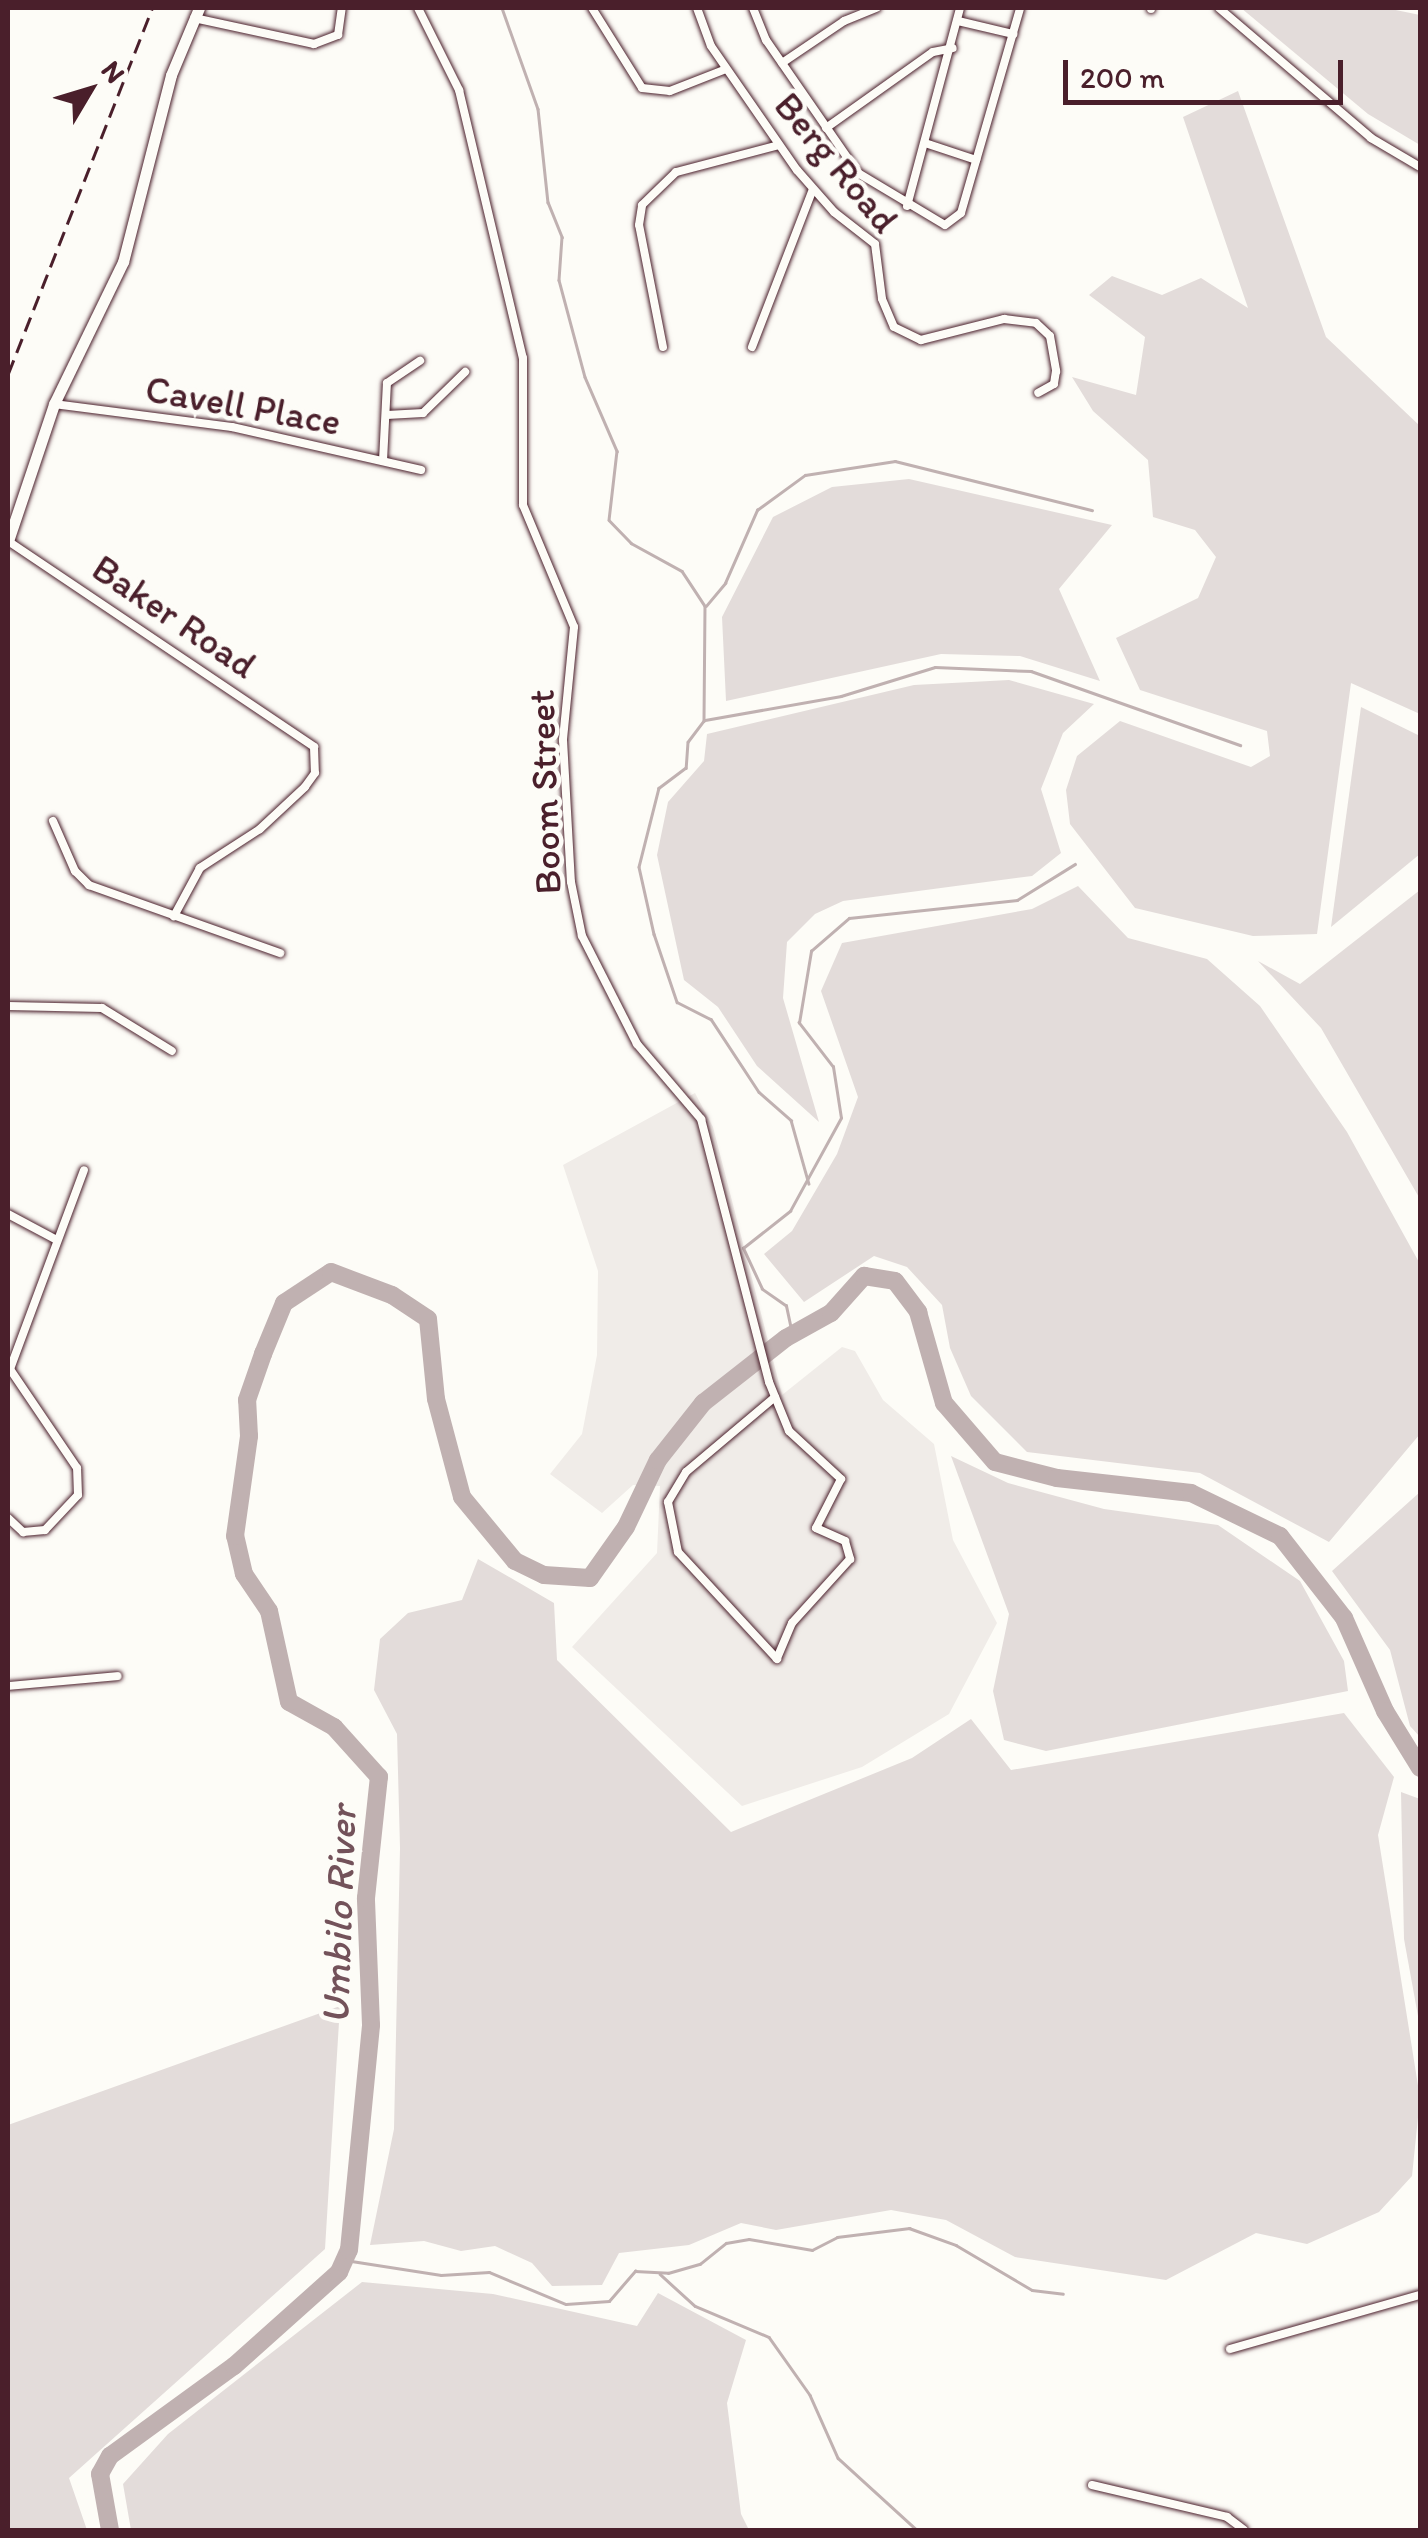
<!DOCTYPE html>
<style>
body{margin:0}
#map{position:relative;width:1428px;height:2538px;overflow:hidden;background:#fdfcf7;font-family:Itim,sans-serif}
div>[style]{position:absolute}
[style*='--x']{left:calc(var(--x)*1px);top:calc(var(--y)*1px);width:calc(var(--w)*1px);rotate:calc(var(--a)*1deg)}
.built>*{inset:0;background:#f0ece8}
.green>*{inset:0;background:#e3dcda}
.stream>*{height:2.5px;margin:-1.25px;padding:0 1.25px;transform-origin:1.25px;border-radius:1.25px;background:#c0b1b1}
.river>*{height:18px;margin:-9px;padding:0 9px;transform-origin:9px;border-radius:9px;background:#c0b1b1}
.roads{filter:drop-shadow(0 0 2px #4a1f2b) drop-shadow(0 0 2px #4a1f2b)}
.minor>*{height:8px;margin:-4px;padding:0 4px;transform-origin:4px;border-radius:4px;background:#fdfcf7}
.secondary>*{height:11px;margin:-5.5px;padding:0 5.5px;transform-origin:5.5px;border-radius:5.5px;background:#fdfcf7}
.rail>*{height:2.5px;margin-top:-1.25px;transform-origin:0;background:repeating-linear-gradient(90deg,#4a1f2b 0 15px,transparent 0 23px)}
span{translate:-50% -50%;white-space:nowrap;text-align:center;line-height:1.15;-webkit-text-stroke:9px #fdfcf7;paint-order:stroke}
.street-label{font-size:38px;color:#4a1f2b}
.water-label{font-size:40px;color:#73525a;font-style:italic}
.frame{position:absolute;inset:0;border:10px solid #4a1f2b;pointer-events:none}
.north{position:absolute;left:40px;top:40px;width:100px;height:100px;-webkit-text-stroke:8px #fdfcf7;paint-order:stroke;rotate:52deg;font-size:28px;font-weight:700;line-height:40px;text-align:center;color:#4a1f2b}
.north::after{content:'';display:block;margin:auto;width:35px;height:45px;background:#4a1f2b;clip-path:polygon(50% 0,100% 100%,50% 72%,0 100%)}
.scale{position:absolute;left:1063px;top:60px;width:280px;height:45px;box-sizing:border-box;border:5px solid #4a1f2b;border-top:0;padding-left:12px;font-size:30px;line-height:35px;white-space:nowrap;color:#4a1f2b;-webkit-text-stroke:8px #fdfcf7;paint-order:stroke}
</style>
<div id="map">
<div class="built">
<div style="clip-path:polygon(695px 1093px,713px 1127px,782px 1395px,842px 1347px,855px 1351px,883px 1400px,934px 1444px,953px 1540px,997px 1623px,949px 1714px,862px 1767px,742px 1806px,572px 1647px,657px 1553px,660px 1486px,633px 1485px,602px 1513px,550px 1474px,582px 1434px,597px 1355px,598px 1271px,563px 1165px)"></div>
</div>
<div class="green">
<div style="clip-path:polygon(1241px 8px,1386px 8px,1420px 15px,1420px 145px,1368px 114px)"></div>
<div style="clip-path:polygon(1238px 91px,1326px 337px,1420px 426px,1420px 714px,1351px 683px,1317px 934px,1253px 936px,1135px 908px,1070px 824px,1066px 790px,1077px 756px,1120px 721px,1251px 767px,1270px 756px,1267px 731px,1140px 690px,1116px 638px,1198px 598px,1216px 557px,1195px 530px,1153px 517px,1148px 460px,1093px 411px,1072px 377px,1136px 395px,1145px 337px,1089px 295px,1112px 276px,1162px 295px,1201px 278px,1248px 308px,1183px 117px)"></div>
<div style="clip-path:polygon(909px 479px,1112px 525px,1059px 589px,1100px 681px,1020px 656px,941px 654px,726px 701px,722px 617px,773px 517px,832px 487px)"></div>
<div style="clip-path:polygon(1009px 680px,1094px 704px,1063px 733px,1041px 789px,1061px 853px,1032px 876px,843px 901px,815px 914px,787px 942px,783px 998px,819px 1122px,757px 1066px,718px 1007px,684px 980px,657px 855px,668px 802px,704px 761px,707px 734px,914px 685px)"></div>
<div style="clip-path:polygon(1361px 707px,1420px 736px,1420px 854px,1331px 927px)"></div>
<div style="clip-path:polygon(1078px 886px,1128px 938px,1207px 959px,1260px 1006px,1347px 1132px,1420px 1264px,1420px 1434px,1329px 1542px,1200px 1473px,1027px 1452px,971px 1396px,950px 1348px,942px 1305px,907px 1267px,874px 1256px,804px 1302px,764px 1254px,792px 1231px,837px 1154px,858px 1097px,821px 991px,842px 943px,1032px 909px)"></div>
<div style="clip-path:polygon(1420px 890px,1420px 1199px,1321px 1028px,1258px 961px,1300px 984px)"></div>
<div style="clip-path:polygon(951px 1456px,1008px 1483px,1104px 1509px,1218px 1525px,1300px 1581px,1344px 1661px,1348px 1691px,1046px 1751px,1004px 1740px,993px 1691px,1009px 1614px)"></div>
<div style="clip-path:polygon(1420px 1492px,1420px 1737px,1410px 1726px,1390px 1650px,1332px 1571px)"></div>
<div style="clip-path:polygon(478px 1559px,554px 1603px,557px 1660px,731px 1832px,912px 1758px,971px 1719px,1011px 1770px,1344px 1713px,1394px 1777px,1378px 1835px,1420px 2098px,1412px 2176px,1379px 2212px,1307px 2244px,1256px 2233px,1166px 2280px,1015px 2257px,946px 2220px,891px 2210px,776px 2230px,741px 2223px,689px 2245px,619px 2253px,602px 2285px,552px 2286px,532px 2263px,495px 2246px,461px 2251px,424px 2241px,370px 2245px,394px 2129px,400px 1848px,397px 1734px,374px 1690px,380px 1639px,408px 1613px,462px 1600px)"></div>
<div style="clip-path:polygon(1401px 1792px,1420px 1799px,1420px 2027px,1404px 1939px)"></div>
<div style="clip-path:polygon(340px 2006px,325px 2249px,69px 2478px,87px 2530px,8px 2530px,8px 2125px)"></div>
<div style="clip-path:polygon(362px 2282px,493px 2294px,637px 2326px,658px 2293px,746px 2340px,727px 2403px,741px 2514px,749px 2530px,131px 2530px,123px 2484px,168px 2434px)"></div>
</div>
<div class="stream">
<div style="--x:502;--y:8;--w:107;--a:70.4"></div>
<div style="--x:538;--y:109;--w:94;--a:83.9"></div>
<div style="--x:548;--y:202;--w:38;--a:68"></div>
<div style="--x:562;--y:237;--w:43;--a:94"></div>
<div style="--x:559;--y:280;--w:100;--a:75"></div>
<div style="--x:585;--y:377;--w:81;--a:66.6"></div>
<div style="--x:617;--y:451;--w:69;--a:96.6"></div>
<div style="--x:609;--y:520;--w:32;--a:46"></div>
<div style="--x:631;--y:543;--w:58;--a:28.8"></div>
<div style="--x:682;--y:571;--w:42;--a:56.7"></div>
<div style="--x:705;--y:606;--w:115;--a:90.5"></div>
<div style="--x:704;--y:721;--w:26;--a:127"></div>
<div style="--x:688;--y:742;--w:26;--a:94"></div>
<div style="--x:686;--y:768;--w:34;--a:143"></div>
<div style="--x:659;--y:788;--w:81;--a:104.2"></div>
<div style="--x:639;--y:867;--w:69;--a:77.4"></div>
<div style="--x:654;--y:934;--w:72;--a:71.3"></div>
<div style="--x:677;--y:1002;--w:38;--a:27"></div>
<div style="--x:711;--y:1019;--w:87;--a:56.7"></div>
<div style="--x:759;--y:1092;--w:43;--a:41.2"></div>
<div style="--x:791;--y:1120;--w:66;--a:74.3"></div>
<div style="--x:706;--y:606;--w:30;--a:-50"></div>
<div style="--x:725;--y:583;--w:80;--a:-66.3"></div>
<div style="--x:757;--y:510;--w:59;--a:-36.1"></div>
<div style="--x:805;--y:475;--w:91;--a:-8.8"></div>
<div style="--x:895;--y:461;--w:203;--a:14"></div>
<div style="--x:705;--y:720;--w:138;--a:-10"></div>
<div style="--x:841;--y:696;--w:98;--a:-17.1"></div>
<div style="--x:935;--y:667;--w:96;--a:2.4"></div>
<div style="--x:1031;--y:671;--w:222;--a:19.5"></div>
<div style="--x:792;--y:1334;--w:29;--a:-102"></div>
<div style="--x:786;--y:1306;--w:29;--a:-145"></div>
<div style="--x:762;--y:1289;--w:45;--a:-114.9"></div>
<div style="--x:743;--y:1248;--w:60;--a:-38.2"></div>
<div style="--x:790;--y:1211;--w:106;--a:-61.3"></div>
<div style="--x:841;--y:1118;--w:52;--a:-98.9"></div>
<div style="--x:833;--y:1067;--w:56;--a:-127.7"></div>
<div style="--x:799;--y:1023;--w:73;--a:-80.5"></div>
<div style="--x:811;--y:951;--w:50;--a:-41"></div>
<div style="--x:849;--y:918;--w:169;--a:-6.1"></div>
<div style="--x:1017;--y:900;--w:68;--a:-31.8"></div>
<div style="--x:345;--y:2260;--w:97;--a:8.9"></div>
<div style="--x:441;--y:2275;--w:48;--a:-3.6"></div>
<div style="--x:489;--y:2272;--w:83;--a:22.6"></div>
<div style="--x:566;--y:2304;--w:43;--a:-4"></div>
<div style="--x:609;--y:2301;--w:40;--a:-49"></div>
<div style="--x:635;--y:2271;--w:33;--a:3"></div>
<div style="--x:668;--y:2273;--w:33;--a:-16"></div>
<div style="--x:700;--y:2264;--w:33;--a:-39"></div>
<div style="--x:726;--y:2243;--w:23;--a:-10"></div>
<div style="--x:749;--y:2239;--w:64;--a:9.9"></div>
<div style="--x:812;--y:2250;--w:28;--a:-27"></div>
<div style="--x:837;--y:2237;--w:73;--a:-7.1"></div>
<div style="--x:909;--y:2228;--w:50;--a:19.9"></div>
<div style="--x:956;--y:2245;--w:88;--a:30.6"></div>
<div style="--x:1032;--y:2290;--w:31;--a:7"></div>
<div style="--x:660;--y:2274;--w:47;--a:42.4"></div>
<div style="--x:695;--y:2306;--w:80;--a:22.7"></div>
<div style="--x:769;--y:2337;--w:71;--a:54.7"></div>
<div style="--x:810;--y:2395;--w:69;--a:66"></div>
<div style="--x:838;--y:2458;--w:107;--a:42.3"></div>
</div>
<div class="river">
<div style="--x:110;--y:2530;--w:57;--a:-100.1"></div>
<div style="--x:100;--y:2474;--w:21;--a:-61"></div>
<div style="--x:110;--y:2456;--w:153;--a:-36"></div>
<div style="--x:234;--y:2366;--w:141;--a:-41.8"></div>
<div style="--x:339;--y:2272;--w:24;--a:-66"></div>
<div style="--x:349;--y:2250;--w:226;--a:-84.4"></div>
<div style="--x:371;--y:2025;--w:127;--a:-92.3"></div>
<div style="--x:366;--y:1898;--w:122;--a:-83.9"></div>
<div style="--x:379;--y:1777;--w:67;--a:-132"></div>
<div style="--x:334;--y:1727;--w:51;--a:-150.9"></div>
<div style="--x:289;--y:1702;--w:93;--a:-102.4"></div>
<div style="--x:269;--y:1611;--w:45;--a:-124"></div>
<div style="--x:244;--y:1574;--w:39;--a:-103"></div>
<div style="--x:235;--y:1536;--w:101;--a:-82"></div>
<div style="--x:249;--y:1436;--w:36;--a:-93"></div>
<div style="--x:247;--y:1400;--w:49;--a:-70.8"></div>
<div style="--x:263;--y:1354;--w:55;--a:-67.6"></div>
<div style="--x:284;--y:1303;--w:56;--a:-33.4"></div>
<div style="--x:331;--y:1272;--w:65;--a:20.7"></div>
<div style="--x:392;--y:1295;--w:43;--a:33.7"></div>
<div style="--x:428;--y:1319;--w:80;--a:84.3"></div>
<div style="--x:436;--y:1399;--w:101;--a:75.1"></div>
<div style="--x:462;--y:1497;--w:83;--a:50.4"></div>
<div style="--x:515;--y:1561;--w:32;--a:26"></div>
<div style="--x:544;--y:1575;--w:46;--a:3.7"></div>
<div style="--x:590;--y:1578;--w:62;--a:-54.8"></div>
<div style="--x:626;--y:1527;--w:74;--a:-64.5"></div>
<div style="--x:658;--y:1460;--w:73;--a:-51.7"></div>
<div style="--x:703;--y:1403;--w:105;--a:-38.1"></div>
<div style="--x:786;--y:1338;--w:51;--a:-29.1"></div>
<div style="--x:831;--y:1313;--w:50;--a:-48.3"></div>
<div style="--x:864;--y:1276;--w:31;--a:9"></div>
<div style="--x:895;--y:1281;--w:39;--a:53"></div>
<div style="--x:918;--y:1312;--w:95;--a:74.1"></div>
<div style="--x:944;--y:1403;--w:78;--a:49.2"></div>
<div style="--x:995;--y:1462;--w:64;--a:14.5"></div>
<div style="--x:1057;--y:1478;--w:135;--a:6.4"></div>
<div style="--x:1191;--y:1493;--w:99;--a:25.8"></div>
<div style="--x:1280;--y:1536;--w:104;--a:52"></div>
<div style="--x:1344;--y:1618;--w:102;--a:66.2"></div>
<div style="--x:1385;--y:1711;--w:67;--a:58.4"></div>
</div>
<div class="roads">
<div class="minor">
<div style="--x:418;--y:8;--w:92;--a:63.4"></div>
<div style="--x:459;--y:90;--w:276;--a:76.6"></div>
<div style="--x:523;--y:358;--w:147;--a:90"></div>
<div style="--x:523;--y:505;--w:132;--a:67.3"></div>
<div style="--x:574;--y:627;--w:114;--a:95.6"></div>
<div style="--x:563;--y:740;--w:142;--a:86.8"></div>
<div style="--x:571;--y:882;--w:55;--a:78.5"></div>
<div style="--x:582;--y:936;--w:121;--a:63"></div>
<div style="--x:637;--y:1044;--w:99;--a:49.5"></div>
<div style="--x:701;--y:1119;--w:272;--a:75.5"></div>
<div style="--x:769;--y:1382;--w:53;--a:67.8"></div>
<div style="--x:789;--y:1431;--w:71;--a:42.7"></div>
<div style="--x:841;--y:1479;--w:55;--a:117"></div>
<div style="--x:816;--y:1528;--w:32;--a:24"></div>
<div style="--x:845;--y:1541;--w:19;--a:74"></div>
<div style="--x:850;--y:1559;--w:86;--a:132.2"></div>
<div style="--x:792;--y:1623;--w:39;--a:113"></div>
<div style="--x:592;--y:8;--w:94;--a:58"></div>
<div style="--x:642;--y:88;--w:28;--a:6"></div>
<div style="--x:670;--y:91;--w:60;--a:-21.4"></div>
<div style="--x:697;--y:8;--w:40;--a:69.8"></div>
<div style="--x:711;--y:46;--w:151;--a:55.3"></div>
<div style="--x:797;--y:170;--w:56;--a:48.6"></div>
<div style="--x:834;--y:212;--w:52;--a:38"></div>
<div style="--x:875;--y:244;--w:55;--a:82.7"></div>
<div style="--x:882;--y:299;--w:30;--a:67"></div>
<div style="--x:894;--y:327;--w:30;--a:26"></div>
<div style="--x:921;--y:340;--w:86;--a:-14.2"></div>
<div style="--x:1004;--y:319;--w:32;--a:7"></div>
<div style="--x:1036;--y:323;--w:19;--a:43"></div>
<div style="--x:1050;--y:336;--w:36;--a:80"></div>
<div style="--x:1056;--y:371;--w:13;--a:99"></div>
<div style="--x:1054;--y:384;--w:18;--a:151"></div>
<div style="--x:753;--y:8;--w:35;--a:68"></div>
<div style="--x:766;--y:40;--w:162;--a:55.3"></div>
<div style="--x:858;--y:173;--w:101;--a:30.9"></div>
<div style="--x:945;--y:225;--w:20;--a:-37"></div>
<div style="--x:961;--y:213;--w:213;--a:-73.9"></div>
<div style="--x:1151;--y:8;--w:1;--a:90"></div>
<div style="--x:1219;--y:8;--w:200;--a:40.5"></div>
<div style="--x:1371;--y:138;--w:57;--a:30.6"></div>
<div style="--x:194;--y:18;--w:123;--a:12.2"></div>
<div style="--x:314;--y:44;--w:26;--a:-21"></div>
<div style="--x:338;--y:35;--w:27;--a:-82"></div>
<div style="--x:958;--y:21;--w:57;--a:13.3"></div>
<div style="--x:782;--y:63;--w:75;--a:-34.1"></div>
<div style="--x:844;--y:21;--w:35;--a:-22"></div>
<div style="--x:826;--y:128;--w:131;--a:-35.4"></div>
<div style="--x:933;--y:52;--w:20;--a:-11"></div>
<div style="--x:925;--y:143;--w:54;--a:18.4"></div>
<div style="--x:907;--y:206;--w:205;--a:-75"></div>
<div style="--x:663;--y:347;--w:124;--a:-101.1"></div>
<div style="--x:639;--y:225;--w:20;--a:-81"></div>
<div style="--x:642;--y:205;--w:47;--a:-44.1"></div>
<div style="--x:676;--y:172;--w:106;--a:-14.7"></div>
<div style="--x:752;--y:347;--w:169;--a:-68.9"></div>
<div style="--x:54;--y:404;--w:179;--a:7.4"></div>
<div style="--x:232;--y:427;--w:194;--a:12.8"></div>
<div style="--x:387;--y:415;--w:36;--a:-3"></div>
<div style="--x:423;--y:413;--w:59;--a:-44.3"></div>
<div style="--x:383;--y:461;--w:78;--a:-87.1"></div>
<div style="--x:387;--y:383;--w:40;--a:-34"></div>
<div style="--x:8;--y:541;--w:369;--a:33.9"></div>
<div style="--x:314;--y:747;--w:26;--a:88"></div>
<div style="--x:315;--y:773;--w:17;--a:126"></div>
<div style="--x:305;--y:787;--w:62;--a:137"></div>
<div style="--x:260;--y:829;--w:72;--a:147"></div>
<div style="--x:200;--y:868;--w:55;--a:118.4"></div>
<div style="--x:53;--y:821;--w:55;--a:66.3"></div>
<div style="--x:75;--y:871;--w:20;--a:45"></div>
<div style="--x:89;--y:885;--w:203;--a:19.6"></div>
<div style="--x:8;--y:1006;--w:94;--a:1.2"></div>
<div style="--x:102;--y:1008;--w:82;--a:31.6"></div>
<div style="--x:8;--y:1214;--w:55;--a:28"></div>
<div style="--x:775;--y:1397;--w:116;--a:139.9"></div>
<div style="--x:686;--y:1472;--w:35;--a:121"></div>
<div style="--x:668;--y:1502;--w:51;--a:78.7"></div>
<div style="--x:678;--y:1552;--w:146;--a:47.2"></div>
<div style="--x:8;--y:1518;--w:21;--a:43"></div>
<div style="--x:23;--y:1532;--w:22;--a:-5"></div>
<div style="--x:45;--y:1530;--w:48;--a:-46.7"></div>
<div style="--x:78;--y:1495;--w:27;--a:-92"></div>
<div style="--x:77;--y:1468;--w:120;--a:-124.1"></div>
<div style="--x:10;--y:1369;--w:212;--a:-69.6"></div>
<div style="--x:8;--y:1686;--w:110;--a:-5.2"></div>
<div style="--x:1230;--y:2349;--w:198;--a:-15.9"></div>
<div style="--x:1092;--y:2485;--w:139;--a:13.3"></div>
<div style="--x:1227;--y:2517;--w:21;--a:37"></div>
</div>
<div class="secondary">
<div style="--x:8;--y:541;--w:145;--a:-71.4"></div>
<div style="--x:54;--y:404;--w:158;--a:-64.1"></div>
<div style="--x:123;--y:262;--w:193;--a:-75.6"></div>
<div style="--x:171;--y:75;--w:73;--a:-67.3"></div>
</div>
</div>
<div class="rail">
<div style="--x:8;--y:374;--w:393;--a:-68.5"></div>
</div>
<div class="street-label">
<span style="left:836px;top:163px;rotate:50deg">Berg Road</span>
<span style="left:243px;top:406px;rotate:10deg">Cavell Place</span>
<span style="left:174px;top:617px;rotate:34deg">Baker Road</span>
<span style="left:545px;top:792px;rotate:-92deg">Boom Street</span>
</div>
<div class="water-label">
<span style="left:338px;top:1915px;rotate:-88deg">Umbilo River</span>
</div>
<div class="frame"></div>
<div class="north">N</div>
<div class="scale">200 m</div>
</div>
